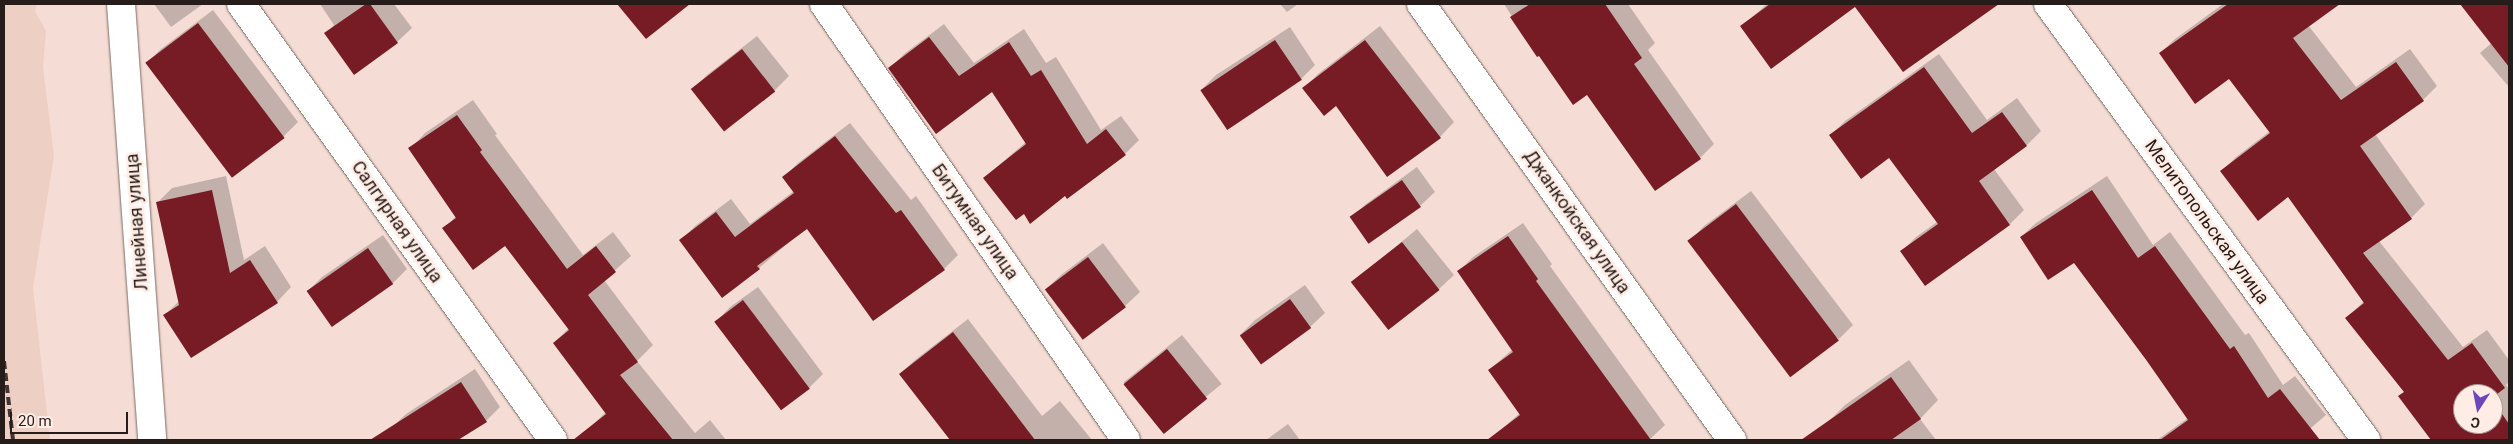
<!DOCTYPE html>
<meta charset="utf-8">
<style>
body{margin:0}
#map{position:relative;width:2513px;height:444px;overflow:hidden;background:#f5ddd5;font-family:Roboto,sans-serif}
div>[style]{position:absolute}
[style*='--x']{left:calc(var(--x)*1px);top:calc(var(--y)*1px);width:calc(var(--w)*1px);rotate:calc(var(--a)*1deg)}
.built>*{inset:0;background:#eecfc3}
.shadow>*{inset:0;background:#0003;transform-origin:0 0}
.building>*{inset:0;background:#771b25;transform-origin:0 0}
.roads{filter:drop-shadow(0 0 1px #7e6a62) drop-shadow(0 0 1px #7e6a62)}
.minor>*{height:28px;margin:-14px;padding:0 14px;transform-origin:14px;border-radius:14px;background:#fff}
.rail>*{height:4px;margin-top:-2px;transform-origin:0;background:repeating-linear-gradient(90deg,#403532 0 8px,transparent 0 12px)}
span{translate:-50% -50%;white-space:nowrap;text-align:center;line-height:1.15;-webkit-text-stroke:5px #ffece5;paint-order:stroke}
.street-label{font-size:18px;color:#261d1a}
.frame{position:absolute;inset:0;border:5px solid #261d1a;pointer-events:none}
.north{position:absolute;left:2453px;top:384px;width:50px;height:50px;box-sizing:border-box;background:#ffece5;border:1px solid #a89994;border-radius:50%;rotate:191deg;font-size:14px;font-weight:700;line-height:20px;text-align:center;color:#261d1a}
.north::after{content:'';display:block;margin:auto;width:18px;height:22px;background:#6d45bd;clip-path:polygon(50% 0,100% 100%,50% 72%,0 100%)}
.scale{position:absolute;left:10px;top:412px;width:118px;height:22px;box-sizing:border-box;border:2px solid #261d1a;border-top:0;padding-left:6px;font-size:15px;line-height:18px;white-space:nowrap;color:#261d1a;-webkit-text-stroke:4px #ffece5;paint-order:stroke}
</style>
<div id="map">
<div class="built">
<div style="clip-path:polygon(4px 4px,37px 4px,35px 11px,46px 31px,43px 67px,54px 156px,33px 288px,50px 440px,4px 440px)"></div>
</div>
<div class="shadow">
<div style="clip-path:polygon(154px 4px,203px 4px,171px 27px)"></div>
<div style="clip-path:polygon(320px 4px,394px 4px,412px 28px,397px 42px,326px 34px,334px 25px)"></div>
<div style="clip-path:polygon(637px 4px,688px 4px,646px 37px,627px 14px)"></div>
<div style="clip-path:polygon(1280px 4px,1298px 4px,1287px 12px)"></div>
<div style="clip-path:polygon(1504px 4px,1628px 4px,1655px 43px,1648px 50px,1714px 144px,1700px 158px,1588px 93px,1539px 54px,1537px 55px)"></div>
<div style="clip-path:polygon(1767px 4px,1857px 4px,1771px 67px,1741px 27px)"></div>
<div style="clip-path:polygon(1869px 4px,1997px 4px,1903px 71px,1861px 12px)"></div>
<div style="clip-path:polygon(evenodd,2223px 4px,2335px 4px,2308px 25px,2356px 87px,2410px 49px,2437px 86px,2423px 100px,2375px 134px,2425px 204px,2411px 218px,2379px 241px,2463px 347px,2487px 330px,2509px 360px,2509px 382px,2506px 385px,2509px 389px,2509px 440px,2445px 440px,2347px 318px,2364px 301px,2289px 196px,2222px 171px,2236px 157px,2270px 131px,2229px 77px,2160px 53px,2175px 39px,2223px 4px,2463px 394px,2493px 394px,2493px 424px,2463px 424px,2463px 394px)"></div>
<div style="clip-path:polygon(213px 10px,298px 122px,283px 137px,231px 175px,147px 63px,161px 49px)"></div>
<div style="clip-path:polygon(944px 24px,974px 63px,1024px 29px,1046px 63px,1056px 57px,1101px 130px,1121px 116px,1139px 140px,1125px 154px,1066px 194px,1024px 213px,984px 178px,1026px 142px,992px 90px,889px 69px,904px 54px)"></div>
<div style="clip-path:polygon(1380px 26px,1454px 122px,1440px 137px,1336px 104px,1304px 88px,1318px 74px)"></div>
<div style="clip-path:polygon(1290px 27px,1315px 65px,1301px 79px,1201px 90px,1216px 75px)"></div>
<div style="clip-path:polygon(2509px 28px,2509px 87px,2480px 53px)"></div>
<div style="clip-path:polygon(757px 36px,789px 76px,774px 91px,725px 130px,693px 89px,707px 75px)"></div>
<div style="clip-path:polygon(1939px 54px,1987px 120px,2017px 98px,2041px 131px,2027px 145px,1994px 169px,2024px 210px,2010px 224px,1926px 284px,1902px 251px,1916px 237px,1937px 222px,1889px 157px,1831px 135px,1845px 121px)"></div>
<div style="clip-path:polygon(473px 100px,497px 134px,495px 135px,583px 255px,613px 232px,631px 256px,604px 280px,653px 345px,637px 361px,695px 433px,710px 420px,726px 440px,586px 440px,582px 435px,606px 412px,554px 343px,569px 328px,505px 244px,444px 229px,456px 216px,410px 149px,425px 133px)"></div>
<div style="clip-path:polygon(850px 123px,911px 200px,916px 196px,958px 255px,944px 269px,807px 227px,759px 268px,681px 241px,695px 226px,731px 199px,750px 224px,794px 191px,784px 177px,798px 163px)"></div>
<div style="clip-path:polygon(1417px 167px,1435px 192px,1420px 206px,1351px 218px,1366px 204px)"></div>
<div style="clip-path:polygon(226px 176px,244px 260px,265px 246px,291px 287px,277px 302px,165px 315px,180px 300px,158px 202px,172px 188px)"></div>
<div style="clip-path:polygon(2107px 176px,2153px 245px,2170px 232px,2245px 335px,2249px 333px,2283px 385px,2295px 376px,2326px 415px,2297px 440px,2264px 440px,2252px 425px,2230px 440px,2157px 440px,2188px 418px,2075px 261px,2021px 237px,2036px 223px)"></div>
<div style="clip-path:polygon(1751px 191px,1853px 325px,1839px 339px,1690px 241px,1704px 226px)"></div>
<div style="clip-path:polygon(1523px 223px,1552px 264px,1550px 266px,1665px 425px,1649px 440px,1574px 440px,1568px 432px,1557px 440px,1489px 440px,1520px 413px,1489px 370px,1513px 349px,1459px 271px,1473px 257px)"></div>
<div style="clip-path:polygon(1417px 229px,1454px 275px,1439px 289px,1352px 283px)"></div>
<div style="clip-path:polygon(383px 235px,407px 269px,393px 283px,332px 325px,308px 291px,322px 277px)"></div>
<div style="clip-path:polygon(1103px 243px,1140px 292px,1125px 306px,1046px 289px,1061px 275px)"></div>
<div style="clip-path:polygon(1305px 285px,1325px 313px,1310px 327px,1260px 362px,1240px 335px,1255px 320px)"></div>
<div style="clip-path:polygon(758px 287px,823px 374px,809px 388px,716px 322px,730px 307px)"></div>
<div style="clip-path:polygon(968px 319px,1042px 416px,1060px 401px,1092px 440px,986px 440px,970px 421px,900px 374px,915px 360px)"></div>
<div style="left:1182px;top:335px;width:63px;height:75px;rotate:51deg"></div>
<div style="clip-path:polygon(1909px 360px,1938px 400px,1920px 419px,1936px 440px,1840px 440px,1827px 423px,1845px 405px)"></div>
<div style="clip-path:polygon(475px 369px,500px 407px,486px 421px,458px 440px,399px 440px,391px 428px,406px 414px)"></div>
<div style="clip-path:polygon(1288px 424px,1300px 440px,1266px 440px)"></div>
</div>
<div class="building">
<div style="clip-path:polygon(366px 4px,370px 4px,398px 43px,354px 75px,324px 33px)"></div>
<div style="clip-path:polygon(617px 4px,690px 4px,646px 39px)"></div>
<div style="clip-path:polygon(1530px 4px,1605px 4px,1642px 58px,1634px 64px,1701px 159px,1655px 191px,1587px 95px,1573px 105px,1539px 56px,1537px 57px,1510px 17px)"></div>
<div style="clip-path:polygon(1770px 4px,1999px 4px,1903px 72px,1855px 7px,1771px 69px,1740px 26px)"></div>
<div style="clip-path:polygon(2228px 4px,2340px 4px,2293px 38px,2341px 100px,2396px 62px,2424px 101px,2360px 146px,2412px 219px,2363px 253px,2448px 360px,2472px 343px,2505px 388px,2493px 397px,2493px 394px,2463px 394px,2463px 424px,2493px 424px,2493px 401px,2509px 424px,2509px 440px,2431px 440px,2398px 396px,2404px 392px,2345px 318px,2364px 303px,2288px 197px,2258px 221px,2220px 171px,2270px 133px,2229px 79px,2195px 104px,2159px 53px)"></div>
<div style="clip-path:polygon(2460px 4px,2509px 4px,2509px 67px)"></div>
<div style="left:198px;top:23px;width:144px;height:66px;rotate:53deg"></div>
<div style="clip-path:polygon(929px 37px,959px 76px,1009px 42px,1031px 76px,1041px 70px,1087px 144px,1106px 129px,1126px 155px,1067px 199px,1065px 196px,1030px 224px,1024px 214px,1016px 220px,983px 178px,1026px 144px,992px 92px,936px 134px,888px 68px)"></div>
<div style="left:1275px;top:40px;width:48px;height:90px;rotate:56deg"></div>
<div style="clip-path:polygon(1365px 40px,1441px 138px,1387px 177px,1336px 106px,1324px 116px,1302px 88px)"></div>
<div style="left:742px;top:49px;width:54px;height:65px;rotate:52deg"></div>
<div style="clip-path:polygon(1924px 67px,1972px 133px,2002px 112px,2027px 146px,1979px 181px,2010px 225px,1925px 286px,1900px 251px,1938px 224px,1889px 158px,1861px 179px,1829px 135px)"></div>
<div style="clip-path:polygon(457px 115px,482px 150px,480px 152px,567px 269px,596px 246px,616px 272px,588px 295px,638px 362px,620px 375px,673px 440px,573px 440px,606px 414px,553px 343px,569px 330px,505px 246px,473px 270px,442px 228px,456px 218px,408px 148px)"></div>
<div style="clip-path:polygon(835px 136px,896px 213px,901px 210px,945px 270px,873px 321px,807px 229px,757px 266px,760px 269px,722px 298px,679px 240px,716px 212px,735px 237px,794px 193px,782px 177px)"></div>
<div style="left:1402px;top:180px;width:33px;height:64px;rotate:55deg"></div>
<div style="clip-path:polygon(212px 190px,230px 273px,250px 260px,278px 303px,191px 358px,163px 315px,179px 305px,156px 202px)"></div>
<div style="clip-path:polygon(2092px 190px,2138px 258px,2155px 246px,2230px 349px,2234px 346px,2268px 398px,2280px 389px,2320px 440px,2160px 440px,2188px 420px,2147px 361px,2074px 263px,2048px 280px,2020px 237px)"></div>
<div style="left:1736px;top:204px;width:171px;height:61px;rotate:53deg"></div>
<div style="clip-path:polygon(1508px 236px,1538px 279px,1536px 281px,1651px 440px,1487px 440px,1520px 415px,1488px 370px,1513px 352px,1457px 271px)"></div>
<div style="left:1402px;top:242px;width:61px;height:65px;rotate:52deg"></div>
<div style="left:368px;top:248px;width:44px;height:75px;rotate:55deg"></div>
<div style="left:1088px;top:257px;width:63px;height:54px;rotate:53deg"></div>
<div style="left:1290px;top:299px;width:36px;height:62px;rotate:54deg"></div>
<div style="left:743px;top:300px;width:111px;height:36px;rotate:53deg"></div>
<div style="clip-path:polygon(953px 332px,1035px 440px,950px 440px,899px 374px)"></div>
<div style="left:1167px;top:349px;width:64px;height:56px;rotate:51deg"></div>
<div style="clip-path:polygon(1891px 377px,1921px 419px,1891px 440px,1801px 440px)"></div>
<div style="clip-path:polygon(461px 382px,487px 422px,458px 440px,370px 440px)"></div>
</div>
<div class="roads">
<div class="minor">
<div style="--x:121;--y:4;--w:437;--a:85.9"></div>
<div style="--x:241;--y:4;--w:536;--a:54.41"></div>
<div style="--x:824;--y:4;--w:530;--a:55.29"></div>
<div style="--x:1421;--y:4;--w:536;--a:54.5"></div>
<div style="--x:2048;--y:4;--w:540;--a:53.89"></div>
</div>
</div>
<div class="rail">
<div style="--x:4;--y:361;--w:80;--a:83.5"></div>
</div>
<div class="street-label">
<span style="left:137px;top:222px;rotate:-94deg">Линейная улица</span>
<span style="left:397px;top:222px;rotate:55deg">Салгирная улица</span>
<span style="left:975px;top:222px;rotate:55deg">Битумная улица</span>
<span style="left:1577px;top:222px;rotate:55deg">Джанкойская улица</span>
<span style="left:2207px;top:222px;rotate:54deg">Мелитопольская улица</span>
</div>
<div class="frame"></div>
<div class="north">С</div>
<div class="scale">20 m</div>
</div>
